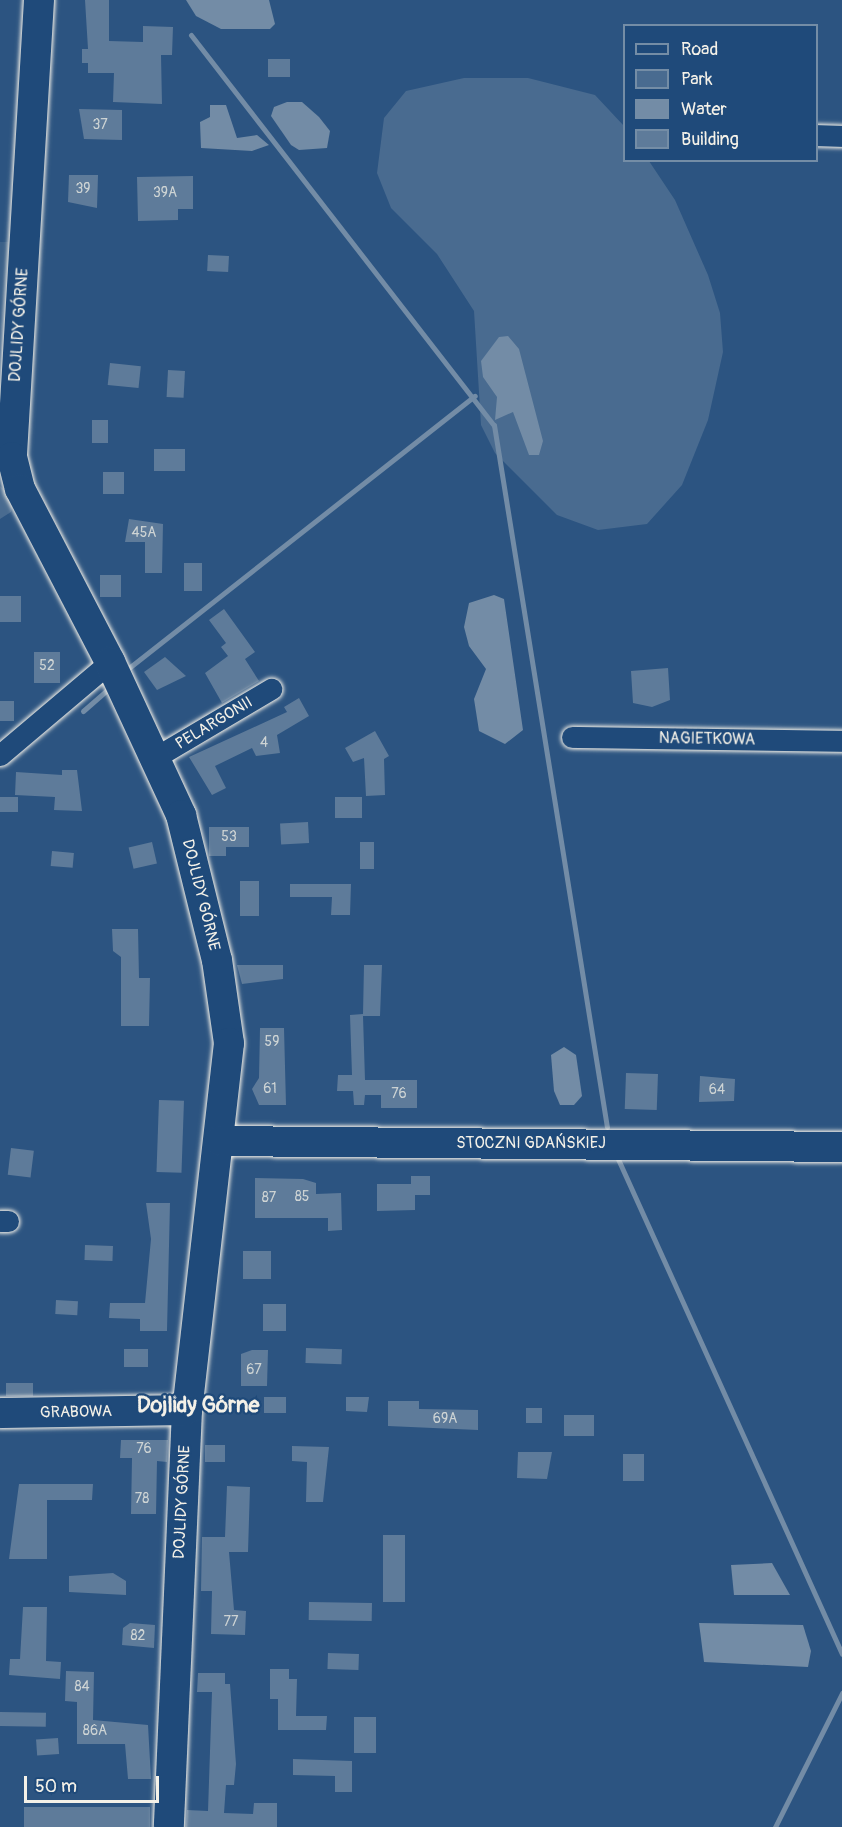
<!DOCTYPE html>
<meta charset="utf-8">
<style>
body{margin:0}
#map{position:relative;width:842px;height:1827px;overflow:hidden;background:#2c5481;font-family:Pangolin,sans-serif}
div>[style]{position:absolute}
[style*='--x']{left:calc(var(--x)*1px);top:calc(var(--y)*1px);width:calc(var(--w)*1px);rotate:calc(var(--a)*1deg)}
.built>*{inset:0;background:#3b6088}
.green>*{inset:0;background:#496b90}
.water>*{inset:0;background:#738ca6}
.stream>*{height:5px;margin:-2.5px;padding:0 2.5px;transform-origin:2.5px;border-radius:2.5px;background:#738ca6}
.building>*{inset:0;background:#5e7b9a;transform-origin:0 0}
.roads{filter:drop-shadow(0 0 2px #f4f1e8) drop-shadow(0 0 2px #f4f1e8)}
.street>*{height:21px;margin:-10.5px;padding:0 10.5px;transform-origin:10.5px;border-radius:10.5px;background:#1f4a7a}
.secondary>*{height:30px;margin:-15px;padding:0 15px;transform-origin:15px;border-radius:15px;background:#1f4a7a}
span{translate:-50% -50%;white-space:nowrap;text-align:center;line-height:1.15;-webkit-text-stroke:4.5px #1f4a7a;paint-order:stroke}
.number-label{font-size:14px;color:#ced4d4}
.number-label span{-webkit-text-stroke-width:0}
.street-label{font-size:16px;color:#f4f1e8}
.district-label{font-size:22px;color:#f4f1e8;font-weight:700}
.legend{position:absolute;left:623px;top:24px;width:195px;height:138px;box-sizing:border-box;background:#1f4a7a;border:2px solid #748da6;margin:0;padding:8px 10px;list-style:none;font-size:18px;color:#f4f1e8}
.legend li{display:flex;align-items:center;gap:12px;height:30px}
.legend b{width:30px;border:2px solid #748da6}
.scale{position:absolute;left:24px;top:1776px;width:135px;height:27px;box-sizing:border-box;border:3px solid #f4f1e8;border-top:0;padding-left:8px;font-size:18px;line-height:21px;white-space:nowrap;color:#f4f1e8;-webkit-text-stroke:4px #1f4a7a;paint-order:stroke}
</style>
<div id="map">
<div class="built">
<div style="clip-path:polygon(0 242px,9px 242px,0 351px)"></div>
</div>
<div class="green">
<div style="clip-path:polygon(464px 78px,528px 78px,595px 95px,624px 126px,624px 160px,649px 161px,675px 200px,708px 275px,720px 313px,723px 352px,708px 420px,682px 485px,647px 524px,598px 530px,557px 515px,495px 453px,481px 425px,474px 311px,437px 254px,391px 208px,377px 173px,384px 118px,406px 91px)"></div>
<div style="clip-path:polygon(0 486px,14px 499px,11px 512px,0 519px)"></div>
</div>
<div class="water">
<div style="clip-path:polygon(186px 0,269px 0,275px 24px,270px 29px,221px 29px,196px 16px)"></div>
<div style="clip-path:polygon(287px 102px,302px 102px,319px 117px,330px 131px,327px 148px,299px 150px,291px 145px,271px 116px,274px 107px)"></div>
<div style="clip-path:polygon(210px 105px,226px 105px,237px 138px,257px 135px,269px 145px,252px 151px,201px 148px,200px 122px,210px 117px)"></div>
<div style="clip-path:polygon(508px 336px,519px 349px,543px 441px,539px 455px,529px 455px,513px 412px,495px 420px,497px 397px,483px 377px,481px 361px,499px 337px)"></div>
<div style="clip-path:polygon(494px 595px,504px 599px,523px 730px,505px 744px,479px 731px,474px 699px,486px 669px,469px 646px,464px 627px,469px 603px)"></div>
<div style="clip-path:polygon(564px 1047px,576px 1055px,582px 1096px,574px 1105px,560px 1105px,554px 1091px,551px 1055px)"></div>
<div style="clip-path:polygon(772px 1563px,790px 1595px,734px 1595px,731px 1565px)"></div>
<div style="clip-path:polygon(699px 1623px,803px 1625px,811px 1651px,808px 1667px,704px 1662px)"></div>
</div>
<div class="stream">
<div style="--x:191;--y:35;--w:494;--a:52.2"></div>
<div style="--x:494;--y:425;--w:711;--a:80.86"></div>
<div style="--x:125;--y:671;--w:445;--a:-38.2"></div>
<div style="--x:83;--y:711;--w:37;--a:-41"></div>
<div style="--x:618;--y:1159;--w:543;--a:65.65"></div>
<div style="--x:775;--y:1827;--w:150;--a:-63.4"></div>
</div>
<div class="building">
<div style="clip-path:polygon(85px 0,109px 0,109px 41px,143px 42px,143px 26px,173px 27px,172px 55px,161px 55px,162px 104px,113px 102px,114px 73px,88px 73px,88px 63px,82px 63px,82px 49px,88px 49px)"></div>
<div style="left:268px;top:59px;width:22px;height:18px"></div>
<div style="clip-path:polygon(79px 109px,122px 110px,122px 140px,84px 139px)"></div>
<div style="clip-path:polygon(69px 175px,98px 175px,97px 208px,68px 202px)"></div>
<div style="clip-path:polygon(193px 176px,193px 209px,178px 209px,178px 220px,138px 221px,137px 177px)"></div>
<div style="left:208px;top:255px;width:21px;height:16px;rotate:3deg"></div>
<div style="left:110px;top:363px;width:31px;height:22px;rotate:6deg"></div>
<div style="left:168px;top:370px;width:17px;height:27px;rotate:3deg"></div>
<div style="left:92px;top:420px;width:16px;height:23px"></div>
<div style="left:154px;top:449px;width:31px;height:22px"></div>
<div style="left:103px;top:472px;width:21px;height:22px"></div>
<div style="clip-path:polygon(129px 519px,163px 524px,162px 573px,145px 573px,145px 542px,125px 542px)"></div>
<div style="left:184px;top:563px;width:18px;height:28px"></div>
<div style="left:100px;top:575px;width:21px;height:22px"></div>
<div style="left:0;top:596px;width:21px;height:26px"></div>
<div style="clip-path:polygon(224px 609px,255px 652px,245px 659px,259px 681px,222px 703px,205px 673px,228px 656px,221px 647px,226px 643px,209px 620px)"></div>
<div style="left:34px;top:652px;width:26px;height:31px"></div>
<div style="clip-path:polygon(165px 657px,186px 676px,157px 690px,144px 672px)"></div>
<div style="clip-path:polygon(668px 668px,670px 700px,652px 707px,633px 703px,631px 671px)"></div>
<div style="clip-path:polygon(299px 698px,309px 716px,277px 735px,280px 753px,256px 756px,252px 748px,215px 766px,226px 788px,212px 795px,189px 757px,287px 712px,284px 707px)"></div>
<div style="left:0;top:701px;width:14px;height:20px"></div>
<div style="clip-path:polygon(375px 731px,389px 756px,384px 759px,385px 795px,366px 796px,364px 758px,353px 762px,345px 748px)"></div>
<div style="clip-path:polygon(62px 770px,77px 770px,82px 811px,54px 810px,55px 797px,15px 795px,16px 772px,62px 775px)"></div>
<div style="left:0;top:797px;width:18px;height:15px"></div>
<div style="left:335px;top:797px;width:27px;height:21px"></div>
<div style="left:308px;top:822px;width:21px;height:28px;rotate:87deg"></div>
<div style="clip-path:polygon(209px 827px,249px 827px,249px 847px,226px 847px,226px 856px,209px 856px)"></div>
<div style="left:152px;top:842px;width:22px;height:24px;rotate:77deg"></div>
<div style="left:360px;top:842px;width:14px;height:27px"></div>
<div style="left:52px;top:851px;width:22px;height:15px;rotate:5deg"></div>
<div style="left:240px;top:881px;width:19px;height:35px"></div>
<div style="clip-path:polygon(290px 884px,351px 884px,350px 915px,331px 915px,332px 897px,290px 897px)"></div>
<div style="clip-path:polygon(112px 929px,138px 929px,139px 978px,150px 978px,149px 1026px,121px 1026px,121px 957px,113px 951px)"></div>
<div style="clip-path:polygon(237px 965px,283px 965px,283px 979px,242px 984px)"></div>
<div style="clip-path:polygon(364px 965px,382px 965px,380px 1016px,363px 1016px,365px 1080px,417px 1080px,417px 1108px,381px 1108px,381px 1095px,365px 1095px,364px 1105px,354px 1105px,353px 1091px,337px 1091px,338px 1075px,352px 1075px,350px 1015px,363px 1014px)"></div>
<div style="clip-path:polygon(260px 1028px,284px 1028px,286px 1105px,259px 1105px,252px 1089px,259px 1078px)"></div>
<div style="left:626px;top:1073px;width:32px;height:36px;rotate:2deg"></div>
<div style="clip-path:polygon(700px 1076px,735px 1079px,734px 1101px,699px 1102px)"></div>
<div style="left:159px;top:1100px;width:25px;height:72px;rotate:2deg"></div>
<div style="left:11px;top:1148px;width:23px;height:27px;rotate:7deg"></div>
<div style="clip-path:polygon(411px 1176px,430px 1176px,430px 1195px,415px 1195px,415px 1210px,377px 1211px,377px 1184px,411px 1184px)"></div>
<div style="clip-path:polygon(255px 1178px,303px 1179px,316px 1183px,316px 1194px,341px 1193px,342px 1230px,328px 1231px,328px 1218px,255px 1218px)"></div>
<div style="clip-path:polygon(146px 1203px,170px 1203px,167px 1331px,140px 1331px,140px 1319px,109px 1318px,110px 1303px,145px 1303px,151px 1239px)"></div>
<div style="left:85px;top:1245px;width:28px;height:15px;rotate:2deg"></div>
<div style="left:243px;top:1251px;width:28px;height:28px"></div>
<div style="left:56px;top:1300px;width:22px;height:14px;rotate:3deg"></div>
<div style="left:263px;top:1304px;width:23px;height:27px"></div>
<div style="left:306px;top:1348px;width:36px;height:15px;rotate:2deg"></div>
<div style="left:124px;top:1349px;width:24px;height:18px"></div>
<div style="clip-path:polygon(252px 1350px,268px 1350px,267px 1386px,241px 1386px,241px 1354px)"></div>
<div style="left:6px;top:1383px;width:27px;height:13px"></div>
<div style="left:264px;top:1397px;width:22px;height:16px"></div>
<div style="clip-path:polygon(346px 1397px,369px 1397px,367px 1412px,346px 1411px)"></div>
<div style="clip-path:polygon(388px 1401px,419px 1401px,419px 1409px,478px 1410px,478px 1430px,388px 1426px)"></div>
<div style="left:526px;top:1408px;width:16px;height:15px"></div>
<div style="left:564px;top:1415px;width:30px;height:21px"></div>
<div style="clip-path:polygon(121px 1440px,168px 1440px,167px 1462px,157px 1461px,156px 1514px,131px 1514px,132px 1458px,120px 1458px)"></div>
<div style="left:205px;top:1445px;width:20px;height:17px"></div>
<div style="clip-path:polygon(292px 1446px,329px 1447px,323px 1502px,306px 1502px,307px 1462px,292px 1461px)"></div>
<div style="clip-path:polygon(518px 1452px,552px 1452px,547px 1479px,517px 1478px)"></div>
<div style="left:623px;top:1454px;width:21px;height:27px"></div>
<div style="clip-path:polygon(19px 1484px,93px 1484px,92px 1500px,47px 1500px,47px 1559px,9px 1559px)"></div>
<div style="clip-path:polygon(227px 1486px,250px 1487px,248px 1552px,229px 1552px,234px 1610px,246px 1611px,245px 1635px,211px 1634px,212px 1591px,201px 1591px,202px 1537px,225px 1537px)"></div>
<div style="left:383px;top:1535px;width:22px;height:67px"></div>
<div style="clip-path:polygon(113px 1573px,126px 1581px,126px 1595px,69px 1592px,69px 1576px)"></div>
<div style="left:309px;top:1602px;width:63px;height:18px;rotate:1deg"></div>
<div style="clip-path:polygon(23px 1607px,47px 1607px,46px 1661px,61px 1662px,60px 1679px,9px 1675px,10px 1659px,20px 1659px)"></div>
<div style="clip-path:polygon(130px 1623px,155px 1625px,154px 1648px,122px 1645px,123px 1628px)"></div>
<div style="left:328px;top:1653px;width:31px;height:16px;rotate:2deg"></div>
<div style="clip-path:polygon(270px 1669px,289px 1669px,289px 1679px,297px 1679px,296px 1716px,327px 1716px,326px 1730px,278px 1730px,278px 1699px,270px 1699px)"></div>
<div style="clip-path:polygon(66px 1671px,94px 1672px,93px 1720px,148px 1725px,151px 1779px,128px 1779px,125px 1744px,77px 1744px,77px 1702px,65px 1701px)"></div>
<div style="clip-path:polygon(198px 1673px,225px 1673px,225px 1684px,230px 1684px,236px 1764px,234px 1785px,226px 1785px,224px 1813px,253px 1814px,254px 1803px,277px 1803px,277px 1827px,186px 1827px,187px 1810px,208px 1811px,212px 1692px,197px 1692px)"></div>
<div style="left:0;top:1712px;width:46px;height:14px;rotate:1deg"></div>
<div style="left:354px;top:1717px;width:22px;height:36px"></div>
<div style="left:58px;top:1738px;width:16px;height:22px;rotate:86deg"></div>
<div style="clip-path:polygon(293px 1759px,352px 1761px,352px 1792px,335px 1792px,335px 1776px,293px 1775px)"></div>
<div style="left:150px;top:1807px;width:20px;height:126px;rotate:90deg"></div>
</div>
<div class="roads">
<div class="street">
<div style="--x:816;--y:135;--w:26;--a:2"></div>
<div style="--x:572;--y:737;--w:270;--a:0.8"></div>
<div style="--x:0;--y:755;--w:144;--a:-40.2"></div>
<div style="--x:156;--y:757;--w:134;--a:-30.6"></div>
<div style="--x:0;--y:1221;--w:8;--a:0"></div>
</div>
<div class="secondary">
<div style="--x:39;--y:0;--w:458;--a:93.4"></div>
<div style="--x:12;--y:457;--w:33;--a:76"></div>
<div style="--x:20;--y:489;--w:195;--a:62.5"></div>
<div style="--x:110;--y:662;--w:169;--a:65.1"></div>
<div style="--x:181;--y:815;--w:149;--a:76.1"></div>
<div style="--x:217;--y:960;--w:84;--a:81.8"></div>
<div style="--x:229;--y:1043;--w:369;--a:96.5"></div>
<div style="--x:187;--y:1410;--w:417;--a:92.5"></div>
<div style="--x:220;--y:1141;--w:622;--a:0.55"></div>
<div style="--x:0;--y:1413;--w:187;--a:-0.9"></div>
</div>
</div>
<div class="number-label">
<span style="left:100px;top:125px">37</span>
<span style="left:83px;top:189px">39</span>
<span style="left:165px;top:193px">39A</span>
<span style="left:144px;top:533px">45A</span>
<span style="left:47px;top:666px">52</span>
<span style="left:264px;top:743px">4</span>
<span style="left:229px;top:837px">53</span>
<span style="left:272px;top:1042px">59</span>
<span style="left:270px;top:1089px">61</span>
<span style="left:717px;top:1090px">64</span>
<span style="left:399px;top:1094px">76</span>
<span style="left:302px;top:1197px">85</span>
<span style="left:269px;top:1198px">87</span>
<span style="left:254px;top:1370px">67</span>
<span style="left:445px;top:1419px">69A</span>
<span style="left:144px;top:1449px">76</span>
<span style="left:142px;top:1499px">78</span>
<span style="left:231px;top:1622px">77</span>
<span style="left:138px;top:1636px">82</span>
<span style="left:82px;top:1687px">84</span>
<span style="left:95px;top:1731px">86A</span>
</div>
<div class="street-label">
<span style="left:19px;top:325px;rotate:-86deg">DOJLIDY GÓRNE</span>
<span style="left:214px;top:723px;rotate:-31deg">PELARGONII</span>
<span style="left:707px;top:739px;rotate:1deg">NAGIETKOWA</span>
<span style="left:201px;top:895px;rotate:76deg">DOJLIDY GÓRNE</span>
<span style="left:531px;top:1143px">STOCZNI GDAŃSKIEJ</span>
<span style="left:76px;top:1412px;rotate:-1deg">GRABOWA</span>
<span style="left:182px;top:1502px;rotate:-87deg">DOJLIDY GÓRNE</span>
</div>
<div class="district-label">
<span style="left:198px;top:1406px">Dojlidy Górne</span>
</div>
<ul class="legend">
<li><b style="height:8px;background:#1f4a7a"></b>Road</li>
<li><b style="height:16px;background:#496b90"></b>Park</li>
<li><b style="height:16px;background:#738ca6"></b>Water</li>
<li><b style="height:16px;background:#5e7b9a"></b>Building</li>
</ul>
<div class="scale">50 m</div>
</div>
